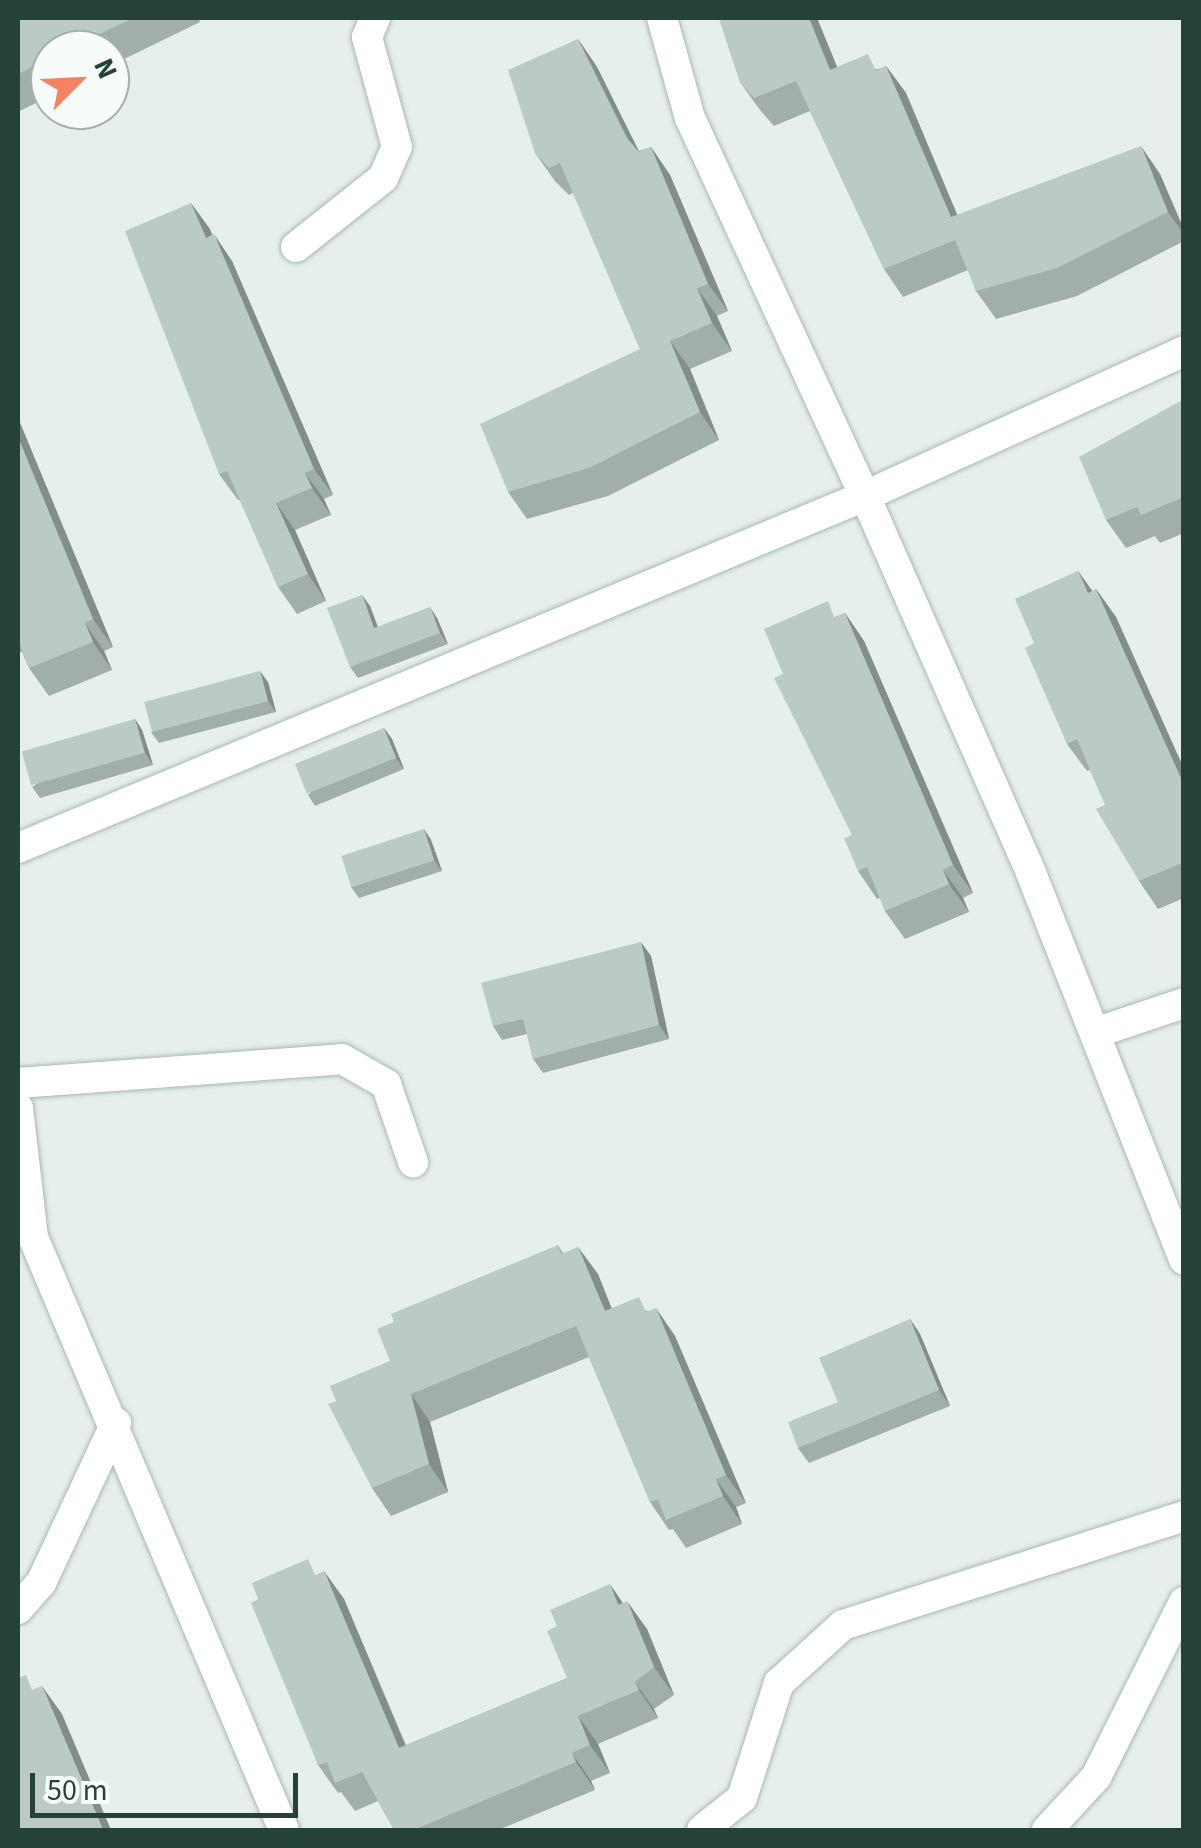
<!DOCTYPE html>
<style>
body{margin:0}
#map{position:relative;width:1201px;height:1848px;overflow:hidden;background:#e6efeb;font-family:"Source Sans 3",sans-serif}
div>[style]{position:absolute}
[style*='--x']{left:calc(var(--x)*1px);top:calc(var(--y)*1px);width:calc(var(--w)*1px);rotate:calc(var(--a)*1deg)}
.roads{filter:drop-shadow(0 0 2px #a8b8b2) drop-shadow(0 0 2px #a8b8b2)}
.street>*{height:30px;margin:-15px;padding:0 15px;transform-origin:15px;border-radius:15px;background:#fff}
.wall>*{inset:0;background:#a1aea9}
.shaded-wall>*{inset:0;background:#838d89}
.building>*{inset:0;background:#bbcac4;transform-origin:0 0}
span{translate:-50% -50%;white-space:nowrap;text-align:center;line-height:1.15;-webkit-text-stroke:10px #f7fbf9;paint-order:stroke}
.frame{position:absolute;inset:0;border:20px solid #24423a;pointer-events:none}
.north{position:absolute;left:30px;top:30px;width:100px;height:100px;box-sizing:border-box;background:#f7fbf9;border:2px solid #a3b1ad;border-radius:50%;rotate:66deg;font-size:28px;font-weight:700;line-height:40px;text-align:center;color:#24423a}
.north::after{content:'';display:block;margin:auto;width:35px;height:45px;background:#f4845f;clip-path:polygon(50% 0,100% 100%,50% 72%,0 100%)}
.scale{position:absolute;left:30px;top:1773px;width:268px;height:45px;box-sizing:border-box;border:5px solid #24423a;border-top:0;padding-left:12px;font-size:30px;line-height:35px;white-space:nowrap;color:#24423a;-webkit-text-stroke:8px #f7fbf9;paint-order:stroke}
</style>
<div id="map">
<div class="roads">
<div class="street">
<div style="--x:662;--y:18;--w:104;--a:74.4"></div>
<div style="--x:690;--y:118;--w:417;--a:65.2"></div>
<div style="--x:865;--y:496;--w:350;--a:-24.4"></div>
<div style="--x:296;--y:247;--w:111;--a:-38.4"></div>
<div style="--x:383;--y:178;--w:34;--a:-66"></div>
<div style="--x:397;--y:147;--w:114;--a:-105.3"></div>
<div style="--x:367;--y:37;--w:21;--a:-67"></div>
<div style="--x:18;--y:848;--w:917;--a:-22.57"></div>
<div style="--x:865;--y:496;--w:412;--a:66.2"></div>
<div style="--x:1031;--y:873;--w:416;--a:68.4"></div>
<div style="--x:1095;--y:1033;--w:94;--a:-18.6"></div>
<div style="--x:18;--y:1083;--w:325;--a:-4.2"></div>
<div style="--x:342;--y:1059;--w:51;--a:29.6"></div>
<div style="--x:386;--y:1084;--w:83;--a:70.9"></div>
<div style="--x:18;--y:1108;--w:130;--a:83.4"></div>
<div style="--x:33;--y:1237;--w:644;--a:67.06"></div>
<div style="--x:18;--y:1609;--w:35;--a:-49"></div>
<div style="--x:41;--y:1583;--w:177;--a:-64.9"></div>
<div style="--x:702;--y:1830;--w:51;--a:-38.7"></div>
<div style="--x:742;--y:1798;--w:121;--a:-72.2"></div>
<div style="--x:779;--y:1683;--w:86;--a:-42.2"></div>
<div style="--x:843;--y:1625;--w:358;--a:-17.7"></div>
<div style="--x:1047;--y:1830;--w:72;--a:-47.2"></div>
<div style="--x:1096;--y:1777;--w:196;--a:-63.3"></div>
</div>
</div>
<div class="wall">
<div style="clip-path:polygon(18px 18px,198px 18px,200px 22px,110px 66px,110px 50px,50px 50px,50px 96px,18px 112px)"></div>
<div style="clip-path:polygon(719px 18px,817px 18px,837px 68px,879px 69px,886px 66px,906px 93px,957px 215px,1160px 174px,1184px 230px,1184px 241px,1077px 296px,996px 319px,976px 291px,968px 270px,903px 297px,884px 269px,810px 111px,774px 126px,760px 110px,740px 82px)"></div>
<div style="clip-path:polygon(578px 39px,597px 67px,639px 151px,651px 147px,670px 175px,728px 311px,717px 316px,732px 351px,690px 369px,719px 440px,608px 496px,527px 519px,508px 492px,640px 349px,573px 193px,569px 195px,555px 181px,535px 153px)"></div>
<div style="clip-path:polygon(191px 203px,212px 235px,232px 261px,333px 495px,324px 499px,331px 515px,295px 530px,326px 601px,297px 614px,278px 587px,240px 500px,238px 500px,219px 474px)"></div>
<div style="clip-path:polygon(1184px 399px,1184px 533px,1160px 543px,1155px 536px,1126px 548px,1106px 520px)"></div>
<div style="clip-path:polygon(18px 418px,113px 647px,104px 651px,112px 670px,49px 696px,29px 668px,22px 652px,19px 653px,18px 651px)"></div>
<div style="clip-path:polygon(1078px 571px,1092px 591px,1096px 589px,1116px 617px,1184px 769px,1184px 898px,1158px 909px,1139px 881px,1090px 770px,1087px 771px,1067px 744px,1034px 643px)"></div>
<div style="clip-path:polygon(370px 606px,378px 627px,437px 618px,448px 644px,358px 678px,350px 667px)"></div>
<div style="clip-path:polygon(845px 613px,864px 641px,973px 893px,963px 898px,969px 912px,905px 939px,885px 911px,880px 898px,877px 899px,858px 871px,852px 835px,783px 674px,838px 616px)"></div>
<div style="clip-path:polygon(268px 682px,276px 712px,159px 743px,151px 732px)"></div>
<div style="clip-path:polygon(135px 719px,142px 730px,153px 765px,40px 798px,32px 787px)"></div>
<div style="clip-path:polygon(384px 728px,392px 739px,404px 769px,315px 806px,308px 795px)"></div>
<div style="clip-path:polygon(424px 829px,431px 840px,442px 871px,359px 898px,351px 887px)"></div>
<div style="clip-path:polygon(651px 956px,669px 1039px,543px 1073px,533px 1059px,527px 1034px,502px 1040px,493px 1026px)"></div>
<div style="clip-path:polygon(558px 1245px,563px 1253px,598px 1274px,611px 1308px,649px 1311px,675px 1336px,746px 1503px,736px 1507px,742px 1524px,686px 1548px,673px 1529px,669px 1530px,650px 1502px,589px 1357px,430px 1422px,448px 1492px,391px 1516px,372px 1488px,336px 1401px)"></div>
<div style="clip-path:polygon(910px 1319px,920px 1334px,950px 1406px,809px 1463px,798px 1448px)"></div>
<div style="clip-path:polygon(318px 1574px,344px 1599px,406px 1745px,567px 1678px,623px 1603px,647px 1629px,674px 1695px,654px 1709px,658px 1718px,598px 1744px,610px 1773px,591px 1781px,595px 1790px,498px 1830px,394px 1830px,378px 1801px,355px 1811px,341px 1792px,338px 1793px,318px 1765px,258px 1599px)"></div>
</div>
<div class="shaded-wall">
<div style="clip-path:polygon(809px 18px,817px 18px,850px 98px,830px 70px)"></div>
<div style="clip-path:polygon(578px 39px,597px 67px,646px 166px,627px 138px)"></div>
<div style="clip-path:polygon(886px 66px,906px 93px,970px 245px,951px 217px)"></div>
<div style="clip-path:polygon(1141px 146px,1160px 174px,1184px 230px,1184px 234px,1168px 212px)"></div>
<div style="clip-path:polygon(651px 147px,670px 175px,728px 311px,708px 284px)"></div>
<div style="clip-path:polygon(191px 203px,210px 229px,224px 264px,206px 238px)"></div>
<div style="clip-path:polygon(214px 234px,232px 261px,333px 495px,314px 469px)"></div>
<div style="clip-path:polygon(697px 288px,717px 316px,732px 351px,712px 323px)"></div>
<div style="clip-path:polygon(670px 341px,690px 369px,719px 440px,700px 412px)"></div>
<div style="clip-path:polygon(18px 418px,113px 647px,93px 619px,18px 437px)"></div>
<div style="clip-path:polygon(305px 473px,324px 499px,331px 515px,312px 488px)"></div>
<div style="clip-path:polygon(276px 503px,295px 530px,326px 601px,308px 574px)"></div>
<div style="clip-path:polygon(1078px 571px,1098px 599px,1088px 593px)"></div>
<div style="clip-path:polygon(1096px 589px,1116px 617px,1184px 769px,1184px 785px)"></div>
<div style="clip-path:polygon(362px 595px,370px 606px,382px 639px,374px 628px)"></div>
<div style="clip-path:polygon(430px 607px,437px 618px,448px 644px,440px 633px)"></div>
<div style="clip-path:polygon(845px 613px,864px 641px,973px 893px,953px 865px)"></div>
<div style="clip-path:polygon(85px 623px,104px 651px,112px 670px,93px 642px)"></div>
<div style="clip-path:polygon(260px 671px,268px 682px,276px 712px,268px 701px)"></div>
<div style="clip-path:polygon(135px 719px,142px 730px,153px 765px,145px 753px)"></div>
<div style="clip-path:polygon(384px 728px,392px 739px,404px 769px,396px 758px)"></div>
<div style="clip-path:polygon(424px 829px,431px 840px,442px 871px,434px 860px)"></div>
<div style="clip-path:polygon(943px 870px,963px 898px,969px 912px,949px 884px)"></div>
<div style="clip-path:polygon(641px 942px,651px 956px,669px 1039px,659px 1025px)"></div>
<div style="clip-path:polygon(578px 1247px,598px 1274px,624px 1339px,605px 1311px)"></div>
<div style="clip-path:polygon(656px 1308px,675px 1336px,746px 1503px,726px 1475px)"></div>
<div style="clip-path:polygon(910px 1319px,920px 1334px,950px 1406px,939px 1390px)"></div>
<div style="clip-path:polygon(411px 1394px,430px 1422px,448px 1492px,429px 1464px)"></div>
<div style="clip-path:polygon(716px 1479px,736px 1507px,742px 1524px,723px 1496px)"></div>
<div style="clip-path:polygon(324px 1571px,344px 1599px,418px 1776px,399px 1748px)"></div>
<div style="clip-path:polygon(610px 1584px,629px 1612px,618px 1605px)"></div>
<div style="clip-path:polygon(627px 1601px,647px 1629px,674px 1695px,654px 1667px)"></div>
<div style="clip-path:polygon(635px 1682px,654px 1709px,658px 1718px,639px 1690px)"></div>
<div style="clip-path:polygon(42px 1686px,62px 1714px,111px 1830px,103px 1830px)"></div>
<div style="clip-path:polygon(578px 1716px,598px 1744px,610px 1773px,590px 1745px)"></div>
<div style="clip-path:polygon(572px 1753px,591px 1781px,595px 1790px,576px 1762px)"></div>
</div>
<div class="building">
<div style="clip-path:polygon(18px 18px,133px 18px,67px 50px,50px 50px,50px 58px,18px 74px)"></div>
<div style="clip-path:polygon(719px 18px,809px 18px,830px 70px,868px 54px,876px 71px,886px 66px,951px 217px,1141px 146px,1168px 212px,1057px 268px,976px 291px,955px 240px,884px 269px,796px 81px,754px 98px,740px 82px)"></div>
<div style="clip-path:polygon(578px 39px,627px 138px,639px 152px,651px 147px,708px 284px,697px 288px,712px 323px,670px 341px,700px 412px,589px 468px,508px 492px,480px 424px,640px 349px,560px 163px,549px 168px,535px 153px,508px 70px)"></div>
<div style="clip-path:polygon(191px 203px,206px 238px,214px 234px,314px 469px,305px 473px,312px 488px,276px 503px,308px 574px,278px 587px,227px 471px,219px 474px,125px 231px)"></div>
<div style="clip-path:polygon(1184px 399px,1184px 497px,1141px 515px,1137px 507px,1106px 520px,1079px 457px)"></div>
<div style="clip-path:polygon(18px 437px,93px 619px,85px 623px,93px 642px,29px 668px,18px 640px)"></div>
<div style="clip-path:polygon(1078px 571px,1088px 593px,1096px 589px,1184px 785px,1184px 862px,1139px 881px,1096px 809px,1105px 805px,1077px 739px,1067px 744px,1025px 648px,1034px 643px,1015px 599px)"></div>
<div style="clip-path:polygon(362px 595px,374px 628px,430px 607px,440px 633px,350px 667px,327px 608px)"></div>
<div style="clip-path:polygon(828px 601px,834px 617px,845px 613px,953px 865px,943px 870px,949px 884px,885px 911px,867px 867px,858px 871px,844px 838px,852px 835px,774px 678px,783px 674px,764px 629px)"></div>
<div style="left:260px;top:671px;width:31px;height:120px;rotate:75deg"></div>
<div style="left:135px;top:719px;width:35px;height:118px;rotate:74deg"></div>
<div style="left:384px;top:728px;width:32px;height:96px;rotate:68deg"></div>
<div style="left:424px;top:829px;width:33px;height:87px;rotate:72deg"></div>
<div style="clip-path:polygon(641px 942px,659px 1025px,533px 1059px,523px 1019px,493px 1026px,481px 983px)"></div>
<div style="clip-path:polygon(558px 1245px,561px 1254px,578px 1247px,605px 1311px,639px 1297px,646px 1312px,656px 1308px,726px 1475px,716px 1479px,723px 1496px,666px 1520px,658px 1499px,650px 1502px,576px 1326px,411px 1394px,429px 1464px,372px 1488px,328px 1404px,336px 1401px,330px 1386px,390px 1361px,377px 1329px,394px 1322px,391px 1314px)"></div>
<div style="clip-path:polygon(910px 1319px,939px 1390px,798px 1448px,788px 1422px,838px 1402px,819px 1358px)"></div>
<div style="clip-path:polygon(308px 1559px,315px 1575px,324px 1571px,399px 1748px,567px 1678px,547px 1631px,557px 1626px,550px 1610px,610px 1584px,618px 1605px,627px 1601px,654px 1667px,635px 1682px,639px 1690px,578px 1716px,590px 1745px,572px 1753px,576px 1762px,413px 1830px,394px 1830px,362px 1772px,335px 1783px,327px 1762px,318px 1765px,251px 1603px,258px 1599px,252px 1583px)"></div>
<div style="clip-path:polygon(26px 1675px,32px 1690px,42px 1686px,103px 1830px,18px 1830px,18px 1678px)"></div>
</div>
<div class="frame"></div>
<div class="north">N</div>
<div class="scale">50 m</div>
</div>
